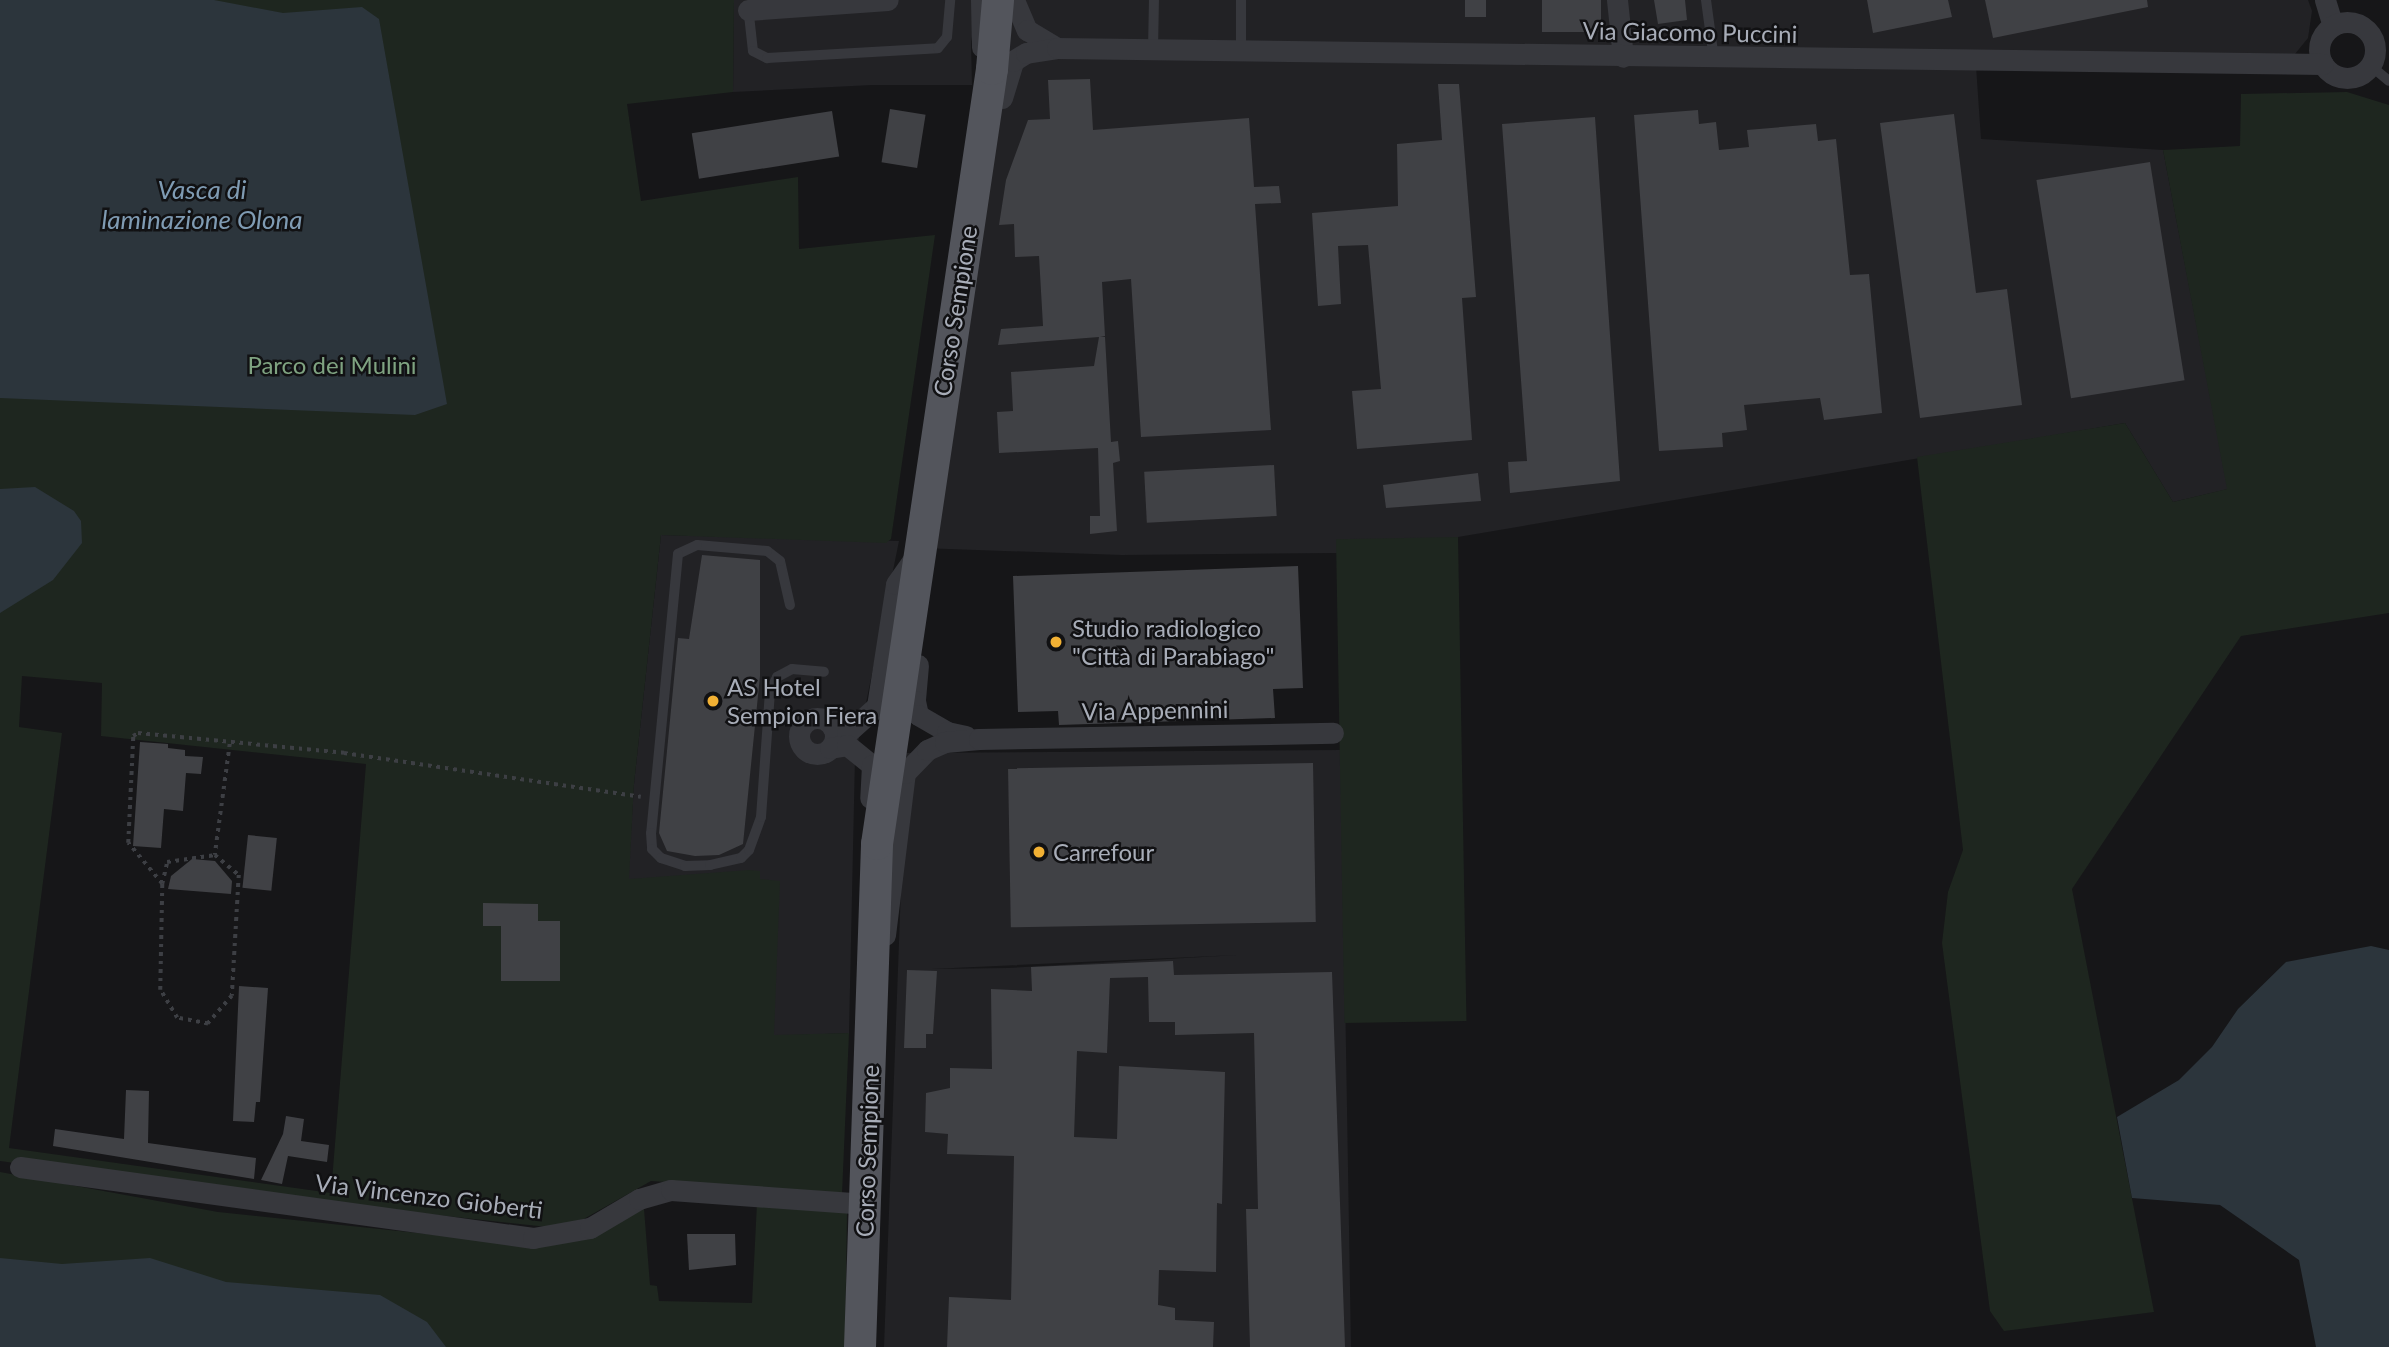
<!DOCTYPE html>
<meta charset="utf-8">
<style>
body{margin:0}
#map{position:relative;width:2389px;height:1347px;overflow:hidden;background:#161618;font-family:Lato,sans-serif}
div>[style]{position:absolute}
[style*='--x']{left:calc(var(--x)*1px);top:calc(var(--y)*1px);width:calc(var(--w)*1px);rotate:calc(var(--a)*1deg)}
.built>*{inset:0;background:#222225}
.green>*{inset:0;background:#1e261f;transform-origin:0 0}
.water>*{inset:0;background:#2c353c}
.building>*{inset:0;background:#404145;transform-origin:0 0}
.path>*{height:3.5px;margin-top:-1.75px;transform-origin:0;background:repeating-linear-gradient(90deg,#3d3f44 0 3.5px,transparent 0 8.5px)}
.lane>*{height:10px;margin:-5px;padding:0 5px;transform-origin:5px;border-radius:5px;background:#37383d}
.street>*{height:21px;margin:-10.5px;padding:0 10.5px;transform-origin:10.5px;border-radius:10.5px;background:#37383d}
.street>.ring{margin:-10.5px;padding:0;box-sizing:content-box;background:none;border:21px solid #37383d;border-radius:50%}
.primary>*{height:32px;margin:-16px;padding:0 16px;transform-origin:16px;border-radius:16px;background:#53555c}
.dots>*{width:19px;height:19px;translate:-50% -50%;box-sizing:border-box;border:4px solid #111113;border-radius:50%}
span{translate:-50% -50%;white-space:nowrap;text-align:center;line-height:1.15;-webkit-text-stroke:5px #111113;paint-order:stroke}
.street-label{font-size:24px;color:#a8adb8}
.park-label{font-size:24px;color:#7fa381}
.poi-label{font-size:24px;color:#a8adb8}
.left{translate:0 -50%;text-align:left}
.water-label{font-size:26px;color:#7f9bb3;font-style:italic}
</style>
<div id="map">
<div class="built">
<div style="clip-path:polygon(734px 0,980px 0,971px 42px,972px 85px,872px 85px,733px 92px)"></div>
<div style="clip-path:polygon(1001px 0,2308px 0,2312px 11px,2308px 38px,2295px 54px,1975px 51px,1981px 139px,2163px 150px,2228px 489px,2173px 502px,2125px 423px,1458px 537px,1337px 553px,1122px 555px,921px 548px)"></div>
<div style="clip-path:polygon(661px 535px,899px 541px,855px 757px,849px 1033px,774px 1036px,628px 879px,634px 784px)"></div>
<div style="clip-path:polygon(evenodd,1341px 750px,1351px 1347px,884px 1347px,906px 753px,1341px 750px,1238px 955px,1008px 968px,931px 969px,1238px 955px)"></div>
</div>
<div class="green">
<div style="clip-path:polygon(evenodd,0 0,734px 0,733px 92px,627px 104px,641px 201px,798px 177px,799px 249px,935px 235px,891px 539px,886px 543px,661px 535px,634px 784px,629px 879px,749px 870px,760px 871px,760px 879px,780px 881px,774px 1035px,849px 1033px,842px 1194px,651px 1181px,566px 1229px,255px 1195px,0 1161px,0 0,22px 676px,102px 683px,101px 736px,366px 764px,331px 1193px,9px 1148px,62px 733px,19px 727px,22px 676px)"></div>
<div style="clip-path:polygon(2347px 92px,2389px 105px,2389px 613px,2241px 636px,2072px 889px,2154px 1312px,2004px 1331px,1990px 1311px,1942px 943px,1948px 892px,1963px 850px,1917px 457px,2125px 423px,2173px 502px,2227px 489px,2163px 150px,2240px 146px,2241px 94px)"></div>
<div style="left:1458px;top:537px;width:484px;height:122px;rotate:89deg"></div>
<div style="clip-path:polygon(0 1172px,218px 1212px,540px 1246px,583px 1240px,644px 1209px,650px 1285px,657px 1286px,659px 1301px,752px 1303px,757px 1203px,847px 1213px,845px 1347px,0 1347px)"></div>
</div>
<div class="water">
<div style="clip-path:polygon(0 0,214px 0,283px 13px,362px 7px,379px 19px,447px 404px,415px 415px,0 398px)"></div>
<div style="clip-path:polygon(35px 487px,74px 511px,81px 521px,82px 543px,53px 580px,0 613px,0 489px)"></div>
<div style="clip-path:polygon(2371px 946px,2389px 950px,2389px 1347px,2316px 1347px,2299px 1260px,2220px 1205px,2132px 1198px,2117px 1117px,2179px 1080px,2212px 1047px,2238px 1009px,2286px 962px)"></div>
<div style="clip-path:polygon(0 1258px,62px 1264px,150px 1258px,226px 1282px,380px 1295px,427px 1322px,446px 1347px,0 1347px)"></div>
</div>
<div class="building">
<div style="left:1465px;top:0;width:21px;height:17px"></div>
<div style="left:1542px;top:0;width:59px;height:32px"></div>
<div style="clip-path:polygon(1654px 0,1685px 0,1687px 20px,1658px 24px)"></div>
<div style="clip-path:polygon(1867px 0,1948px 0,1952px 17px,1873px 33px)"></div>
<div style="clip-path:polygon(1985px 0,2147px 0,2148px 7px,1993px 38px)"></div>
<div style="clip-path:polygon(1090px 79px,1093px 130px,1249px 118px,1254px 187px,1279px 186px,1281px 203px,1255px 204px,1271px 430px,1141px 437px,1131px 279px,1102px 282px,1105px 336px,1100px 337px,1105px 337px,1111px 442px,1118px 441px,1120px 461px,1113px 463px,1117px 531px,1090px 534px,1090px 516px,1100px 516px,1098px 448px,999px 453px,997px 412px,1013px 411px,1011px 372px,1094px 366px,1099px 337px,998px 345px,1001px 329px,1043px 326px,1039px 256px,1015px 257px,1014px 224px,999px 225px,1006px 180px,1028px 120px,1050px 119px,1048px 80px)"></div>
<div style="clip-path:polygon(1438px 84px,1459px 84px,1476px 297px,1462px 298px,1472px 440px,1357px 449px,1352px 391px,1381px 389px,1368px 245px,1338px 246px,1341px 304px,1318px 306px,1312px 213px,1398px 206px,1397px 144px,1442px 140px)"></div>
<div style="left:890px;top:109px;width:36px;height:54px;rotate:9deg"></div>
<div style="clip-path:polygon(1698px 110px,1699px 124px,1716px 122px,1719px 150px,1749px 147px,1747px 130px,1816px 124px,1818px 141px,1836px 139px,1850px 275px,1869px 274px,1882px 413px,1824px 420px,1820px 398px,1744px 405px,1747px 430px,1722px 433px,1723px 447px,1659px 451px,1634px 115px)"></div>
<div style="left:832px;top:111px;width:46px;height:142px;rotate:81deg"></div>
<div style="clip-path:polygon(1954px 114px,1976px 293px,2007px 289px,2022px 405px,1920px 418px,1880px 123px)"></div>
<div style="clip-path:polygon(1595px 117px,1620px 481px,1510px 493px,1508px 462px,1527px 461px,1502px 124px)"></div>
<div style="left:2150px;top:162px;width:221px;height:115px;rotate:81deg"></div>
<div style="left:1274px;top:465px;width:51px;height:130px;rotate:87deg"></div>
<div style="clip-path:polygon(1478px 473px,1481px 501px,1386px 508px,1383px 485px)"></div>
<div style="clip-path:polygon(702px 555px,760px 560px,760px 676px,743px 844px,719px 855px,695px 856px,667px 851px,659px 833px,678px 638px,689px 639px)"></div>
<div style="clip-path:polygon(1298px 566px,1303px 688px,1273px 689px,1275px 718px,1059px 725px,1058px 711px,1018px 712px,1013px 576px)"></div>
<div style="clip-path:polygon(140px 742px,168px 744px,168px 748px,185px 750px,185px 756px,203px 757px,201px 774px,186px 773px,183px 811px,164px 809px,161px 848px,133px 846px)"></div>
<div style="left:1313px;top:763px;width:159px;height:305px;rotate:89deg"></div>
<div style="left:248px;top:835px;width:29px;height:53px;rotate:6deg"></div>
<div style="clip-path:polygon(192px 859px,215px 861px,232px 881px,231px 894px,168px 889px,171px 876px)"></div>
<div style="clip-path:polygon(483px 903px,538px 904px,538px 921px,560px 921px,560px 981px,501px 981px,501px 926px,483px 926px)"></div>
<div style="clip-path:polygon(1173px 961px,1174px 975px,1332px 972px,1345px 1347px,1250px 1347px,1246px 1209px,1258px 1209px,1254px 1033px,1175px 1035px,1175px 1022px,1149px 1022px,1148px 977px,1110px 978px,1107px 1053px,1077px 1051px,1074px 1137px,1117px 1139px,1119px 1066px,1225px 1072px,1222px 1204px,1217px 1203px,1216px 1272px,1159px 1270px,1158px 1305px,1175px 1308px,1175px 1320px,1214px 1322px,1213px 1347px,947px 1347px,949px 1297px,1011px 1300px,1014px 1156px,947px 1154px,948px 1134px,925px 1132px,926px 1093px,950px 1088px,950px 1068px,992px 1069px,991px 989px,1032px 991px,1031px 967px)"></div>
<div style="clip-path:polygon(907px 970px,937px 971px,933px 1034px,926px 1034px,926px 1048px,904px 1048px)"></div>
<div style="clip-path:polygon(239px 986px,268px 988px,260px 1102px,256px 1102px,254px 1122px,233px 1121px)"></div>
<div style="clip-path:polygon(126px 1090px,149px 1091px,148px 1143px,256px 1158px,254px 1179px,53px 1146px,55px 1129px,124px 1139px)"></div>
<div style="clip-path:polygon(286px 1116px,304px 1119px,301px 1141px,329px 1145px,327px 1162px,288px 1156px,282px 1184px,261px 1180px,283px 1134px)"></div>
<div style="clip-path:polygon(687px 1234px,735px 1234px,736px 1265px,689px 1270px)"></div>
</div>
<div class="path">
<div style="--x:230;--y:744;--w:112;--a:97.7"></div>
<div style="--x:215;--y:855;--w:31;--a:40"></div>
<div style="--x:239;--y:875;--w:121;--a:93.3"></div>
<div style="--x:232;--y:996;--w:37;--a:131"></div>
<div style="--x:208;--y:1024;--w:32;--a:-169"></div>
<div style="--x:177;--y:1018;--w:33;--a:-121"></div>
<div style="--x:160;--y:990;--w:106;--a:-88.9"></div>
<div style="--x:162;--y:884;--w:53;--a:-129.7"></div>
<div style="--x:128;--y:843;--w:107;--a:-87.3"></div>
<div style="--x:133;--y:736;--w:6;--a:-31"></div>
<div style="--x:138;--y:733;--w:207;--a:5.5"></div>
<div style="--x:344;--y:753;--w:300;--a:8.4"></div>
<div style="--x:162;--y:884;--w:23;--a:-77"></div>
<div style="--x:167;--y:862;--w:49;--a:-8.3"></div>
</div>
<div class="lane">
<div style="--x:1706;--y:0;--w:60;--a:82.3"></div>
<div style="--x:748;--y:6;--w:45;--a:83.7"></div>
<div style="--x:753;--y:51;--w:16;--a:27"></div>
<div style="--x:767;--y:58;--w:171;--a:-3.3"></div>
<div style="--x:938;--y:48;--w:14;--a:-51"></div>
<div style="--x:947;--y:37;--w:37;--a:-85"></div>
<div style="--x:1153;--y:50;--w:50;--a:-88.9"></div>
<div style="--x:1241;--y:51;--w:51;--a:-90"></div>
<div style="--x:2371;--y:66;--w:23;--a:40"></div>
<div style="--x:790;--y:605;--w:45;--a:-102.8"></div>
<div style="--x:780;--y:561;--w:16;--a:-142"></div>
<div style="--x:767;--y:551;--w:70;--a:-175.1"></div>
<div style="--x:697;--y:545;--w:21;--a:155"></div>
<div style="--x:678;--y:554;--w:280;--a:95.5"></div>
<div style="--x:651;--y:833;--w:16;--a:86"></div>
<div style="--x:652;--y:849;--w:13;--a:45"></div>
<div style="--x:661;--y:858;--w:25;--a:18"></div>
<div style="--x:685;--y:866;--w:25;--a:-2"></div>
<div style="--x:710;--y:865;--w:32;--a:-13"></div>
<div style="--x:741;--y:858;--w:11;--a:-45"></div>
<div style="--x:749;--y:850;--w:35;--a:-70"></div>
<div style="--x:761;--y:817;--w:126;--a:-85.9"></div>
<div style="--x:770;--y:691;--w:16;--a:-63"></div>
<div style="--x:777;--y:677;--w:17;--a:-28"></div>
<div style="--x:792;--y:669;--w:32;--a:5"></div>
</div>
<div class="street">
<div style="--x:981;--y:0;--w:47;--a:88.8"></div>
<div style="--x:1014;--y:0;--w:33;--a:67"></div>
<div style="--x:1027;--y:30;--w:35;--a:31"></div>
<div style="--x:1617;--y:0;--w:57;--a:84"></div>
<div style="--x:2325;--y:0;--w:27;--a:73"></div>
<div style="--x:748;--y:10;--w:140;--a:-4.1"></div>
<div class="ring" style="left:2319px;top:22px;width:35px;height:35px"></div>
<div style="--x:1002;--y:98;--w:39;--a:-73"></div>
<div style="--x:1013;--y:61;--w:15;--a:-32"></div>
<div style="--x:1026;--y:53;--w:31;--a:-9"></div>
<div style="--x:1057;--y:48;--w:1266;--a:0.72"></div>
<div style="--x:918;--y:665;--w:36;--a:95"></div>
<div style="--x:915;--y:701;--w:14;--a:78"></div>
<div style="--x:918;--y:715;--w:34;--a:30"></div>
<div style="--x:947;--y:732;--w:19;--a:12"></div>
<div class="ring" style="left:799px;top:718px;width:15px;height:15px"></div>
<div style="--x:833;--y:728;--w:15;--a:20"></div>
<div style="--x:847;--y:733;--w:40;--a:-42"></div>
<div style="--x:877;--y:706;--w:123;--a:-81.1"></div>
<div style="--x:896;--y:584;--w:37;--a:-55"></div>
<div style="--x:830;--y:748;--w:17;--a:-10"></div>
<div style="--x:847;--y:745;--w:32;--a:39"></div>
<div style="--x:872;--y:765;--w:33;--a:93"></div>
<div style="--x:885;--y:935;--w:163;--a:-83"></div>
<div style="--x:905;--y:773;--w:32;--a:-46"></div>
<div style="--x:927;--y:750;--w:20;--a:-24"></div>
<div style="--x:945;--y:742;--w:34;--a:-5"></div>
<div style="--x:979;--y:739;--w:354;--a:-1"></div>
<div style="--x:20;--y:1167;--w:518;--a:7.88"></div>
<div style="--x:533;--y:1238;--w:58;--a:-10"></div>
<div style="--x:590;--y:1228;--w:57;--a:-30.6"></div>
<div style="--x:639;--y:1199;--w:33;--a:-16"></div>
<div style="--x:671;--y:1190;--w:196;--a:4.1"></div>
</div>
<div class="primary">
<div style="--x:860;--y:1347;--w:503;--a:-88.06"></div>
<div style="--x:877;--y:844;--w:783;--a:-81.56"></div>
<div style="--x:992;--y:69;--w:69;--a:-85"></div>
</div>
<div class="dots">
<div style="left:1056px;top:642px;background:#f2b134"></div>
<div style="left:713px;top:701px;background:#f2b134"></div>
<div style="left:1039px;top:852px;background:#f2b134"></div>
</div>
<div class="street-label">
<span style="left:1690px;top:32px;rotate:1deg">Via Giacomo Puccini</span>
<span style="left:955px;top:311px;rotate:-81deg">Corso Sempione</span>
<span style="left:1155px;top:710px;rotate:-1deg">Via Appennini</span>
<span style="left:867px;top:1151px;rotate:-88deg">Corso Sempione</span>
<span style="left:429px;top:1196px;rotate:7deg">Via Vincenzo Gioberti</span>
</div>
<div class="park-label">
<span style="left:332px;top:365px">Parco dei Mulini</span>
</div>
<div class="poi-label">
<span class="left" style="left:1072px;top:642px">Studio radiologico<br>"Città di Parabiago"</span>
<span class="left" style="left:727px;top:701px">AS Hotel<br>Sempion Fiera</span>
<span class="left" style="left:1053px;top:852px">Carrefour</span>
</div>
<div class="water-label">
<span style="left:202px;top:205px">Vasca di<br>laminazione Olona</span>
</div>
</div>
